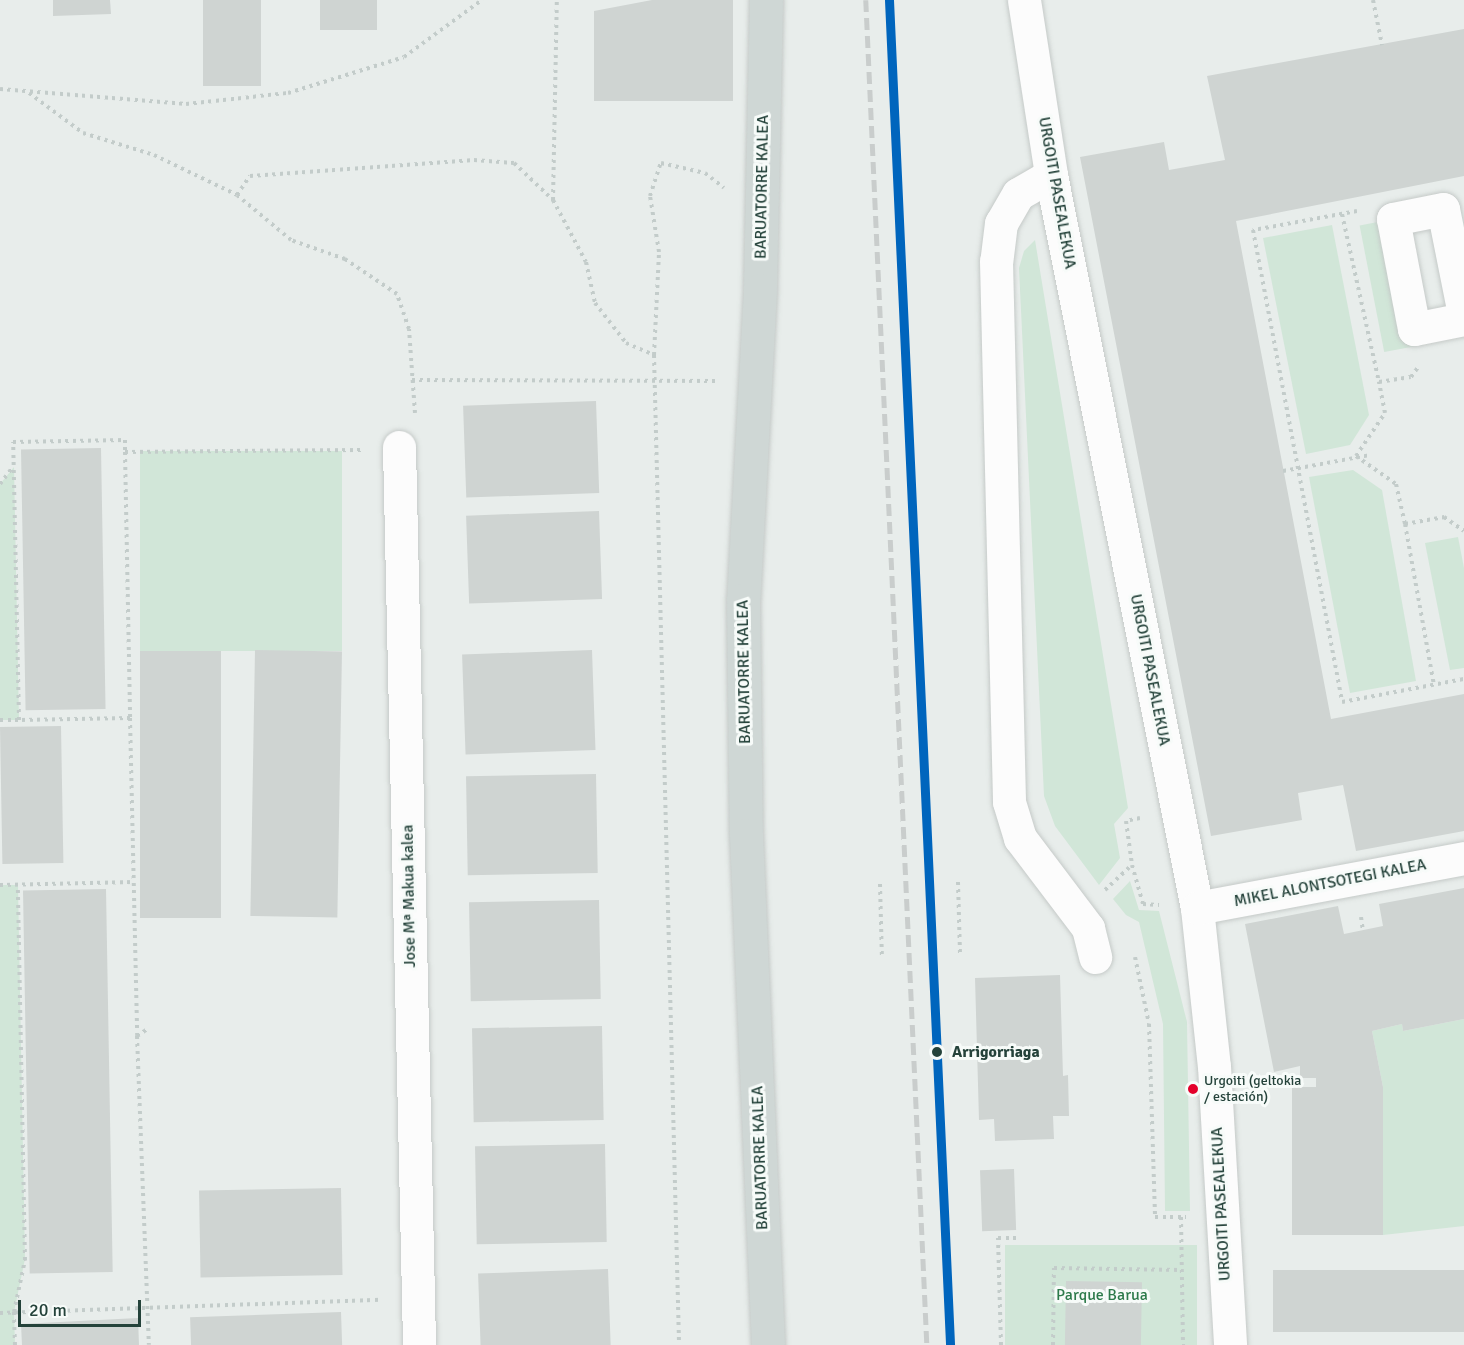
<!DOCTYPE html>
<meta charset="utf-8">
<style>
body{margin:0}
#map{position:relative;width:1464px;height:1345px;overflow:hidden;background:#e8edeb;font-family:Signika,sans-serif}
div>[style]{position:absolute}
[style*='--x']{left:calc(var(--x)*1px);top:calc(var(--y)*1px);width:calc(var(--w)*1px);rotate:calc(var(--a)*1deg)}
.green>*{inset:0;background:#d1e6d8;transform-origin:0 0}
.building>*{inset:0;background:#cfd4d2;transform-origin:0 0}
.path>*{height:4px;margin-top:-2px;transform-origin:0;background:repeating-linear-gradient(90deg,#c3ccca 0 3px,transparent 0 7.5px)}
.roads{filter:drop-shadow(0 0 2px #c5cac8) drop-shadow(0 0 2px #c5cac8)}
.minor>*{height:33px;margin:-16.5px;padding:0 16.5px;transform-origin:16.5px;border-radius:16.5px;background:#fcfcfc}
.major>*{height:33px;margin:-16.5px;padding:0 16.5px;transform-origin:16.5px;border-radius:16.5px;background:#cfd7d5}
.rail>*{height:4.5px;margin-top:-2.25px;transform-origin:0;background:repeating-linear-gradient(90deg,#c9cdcc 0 12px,transparent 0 18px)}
.rail-1>*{height:9px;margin:-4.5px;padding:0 4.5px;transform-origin:4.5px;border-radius:4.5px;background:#0065bd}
.dots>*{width:16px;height:16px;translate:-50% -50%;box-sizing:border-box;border:3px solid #f7fbf9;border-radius:50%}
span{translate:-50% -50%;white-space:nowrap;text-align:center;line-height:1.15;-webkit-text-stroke:6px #f7fbf9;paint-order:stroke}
.bus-label{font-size:14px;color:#24423a}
.left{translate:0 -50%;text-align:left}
.street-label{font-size:16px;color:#24423a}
.stop-label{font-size:16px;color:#24423a;font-weight:700}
.park-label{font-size:16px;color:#2d7a4b}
.scale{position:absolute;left:18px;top:1300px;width:123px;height:27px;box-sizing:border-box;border:3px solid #24423a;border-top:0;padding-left:8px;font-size:18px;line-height:21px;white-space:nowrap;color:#24423a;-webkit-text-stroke:4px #f7fbf9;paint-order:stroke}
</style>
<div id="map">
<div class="green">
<div style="left:1393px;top:219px;width:129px;height:34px;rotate:79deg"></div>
<div style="clip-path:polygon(1332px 225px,1369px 415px,1350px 445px,1306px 454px,1263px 238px)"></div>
<div style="clip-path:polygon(1035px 240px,1128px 808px,1114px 824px,1120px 858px,1099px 885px,1055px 826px,1044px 796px,1019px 268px,1024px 251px)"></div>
<div style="left:140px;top:451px;width:202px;height:200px"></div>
<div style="clip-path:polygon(14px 467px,19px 720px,0 720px,0 484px)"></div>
<div style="clip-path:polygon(1353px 470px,1382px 490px,1416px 681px,1350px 693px,1309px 477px)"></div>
<div style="clip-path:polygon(1458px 537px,1464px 568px,1464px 668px,1450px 670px,1425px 543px)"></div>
<div style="clip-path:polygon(1130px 881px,1139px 910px,1159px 911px,1187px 1022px,1190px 1211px,1165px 1211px,1163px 1024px,1139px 922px,1126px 915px,1113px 899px)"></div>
<div style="clip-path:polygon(0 885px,18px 885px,25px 1259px,14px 1312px,15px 1345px,0 1345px)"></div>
<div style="clip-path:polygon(1464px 1019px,1464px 1226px,1383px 1235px,1383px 1087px,1372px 1031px,1402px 1024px,1403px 1031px)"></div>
<div style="left:1005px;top:1245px;width:192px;height:100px"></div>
</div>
<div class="building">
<div style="clip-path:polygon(53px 0,110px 0,111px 14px,53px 16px)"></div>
<div style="left:203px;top:0;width:58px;height:86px"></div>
<div style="left:320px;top:0;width:57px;height:30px"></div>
<div style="clip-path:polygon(652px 0,733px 0,733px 101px,594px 101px,594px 11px)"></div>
<div style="clip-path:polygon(1464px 29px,1464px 176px,1236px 221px,1331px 719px,1464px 694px,1464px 831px,1356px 851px,1343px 785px,1298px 793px,1302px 820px,1211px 836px,1080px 157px,1164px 142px,1169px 170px,1225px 160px,1207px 76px)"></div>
<div style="left:596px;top:401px;width:92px;height:133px;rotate:88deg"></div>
<div style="left:101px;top:448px;width:261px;height:80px;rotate:89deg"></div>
<div style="left:599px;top:511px;width:88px;height:133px;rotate:88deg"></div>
<div style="left:255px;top:650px;width:87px;height:266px;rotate:1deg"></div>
<div style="left:592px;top:650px;width:100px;height:130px;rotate:88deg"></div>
<div style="left:140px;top:651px;width:81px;height:267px"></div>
<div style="left:61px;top:726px;width:137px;height:61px;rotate:89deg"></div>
<div style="left:596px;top:774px;width:99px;height:130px;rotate:89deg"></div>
<div style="clip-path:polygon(1464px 888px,1464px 1019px,1403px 1031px,1402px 1024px,1372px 1031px,1383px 1087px,1383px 1235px,1292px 1235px,1292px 1087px,1316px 1087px,1316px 1078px,1300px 1078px,1300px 1066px,1274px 1072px,1245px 924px,1338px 906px,1344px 934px,1383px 926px,1379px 904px)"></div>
<div style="left:106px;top:889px;width:383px;height:83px;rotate:89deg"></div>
<div style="left:599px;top:900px;width:99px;height:130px;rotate:89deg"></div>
<div style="clip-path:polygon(1060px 975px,1063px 1076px,1068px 1075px,1069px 1116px,1053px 1116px,1054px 1139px,995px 1141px,994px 1119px,979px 1120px,975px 978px)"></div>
<div style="left:602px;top:1026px;width:94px;height:130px;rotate:89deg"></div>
<div style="left:605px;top:1144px;width:98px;height:130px;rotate:89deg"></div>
<div style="left:1014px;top:1169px;width:61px;height:34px;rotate:88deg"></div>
<div style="left:341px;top:1188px;width:87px;height:142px;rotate:89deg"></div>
<div style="left:608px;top:1269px;width:76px;height:130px;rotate:88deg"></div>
<div style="left:1273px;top:1270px;width:191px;height:62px"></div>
<div style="left:1066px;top:1281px;width:76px;height:64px;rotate:1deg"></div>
<div style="left:341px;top:1312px;width:33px;height:151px;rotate:88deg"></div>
<div style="clip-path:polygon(138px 1318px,139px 1345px,22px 1345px,21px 1324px)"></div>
</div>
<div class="path">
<div style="--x:1373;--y:0;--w:46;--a:78.7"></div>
<div style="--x:0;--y:89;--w:187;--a:4.6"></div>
<div style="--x:186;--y:104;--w:103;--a:-6.2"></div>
<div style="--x:288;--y:93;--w:121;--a:-17.2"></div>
<div style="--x:404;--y:57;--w:97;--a:-36.2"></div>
<div style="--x:29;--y:93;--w:67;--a:36.5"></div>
<div style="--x:83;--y:133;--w:74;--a:17.2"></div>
<div style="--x:154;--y:155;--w:92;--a:25.7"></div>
<div style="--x:553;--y:200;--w:200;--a:-88.9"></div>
<div style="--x:1357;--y:211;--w:106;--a:169.6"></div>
<div style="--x:1253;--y:230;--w:480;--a:79.3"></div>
<div style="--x:1342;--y:702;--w:124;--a:-10.7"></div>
<div style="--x:1342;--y:214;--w:172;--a:77.6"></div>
<div style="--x:654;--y:355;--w:990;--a:88.55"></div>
<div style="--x:412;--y:380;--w:307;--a:0.2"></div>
<div style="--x:415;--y:413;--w:84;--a:-94.1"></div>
<div style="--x:409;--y:329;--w:37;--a:-109"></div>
<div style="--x:397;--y:294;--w:63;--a:-146.1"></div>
<div style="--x:345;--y:259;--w:57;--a:-160.6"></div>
<div style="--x:291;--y:240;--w:70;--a:-140.2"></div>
<div style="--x:237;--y:195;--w:23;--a:-56"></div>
<div style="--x:250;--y:176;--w:225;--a:-4.1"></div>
<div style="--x:474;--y:160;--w:40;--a:4.3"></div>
<div style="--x:514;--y:163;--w:54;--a:43.5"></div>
<div style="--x:553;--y:200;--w:70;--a:62"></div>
<div style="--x:586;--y:262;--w:42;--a:77.6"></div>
<div style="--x:595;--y:303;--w:51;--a:52.2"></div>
<div style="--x:626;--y:343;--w:30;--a:23"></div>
<div style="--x:654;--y:355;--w:103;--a:-87.2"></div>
<div style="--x:659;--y:252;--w:57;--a:-99.1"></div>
<div style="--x:650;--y:196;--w:35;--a:-72"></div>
<div style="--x:661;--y:163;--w:45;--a:12.8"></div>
<div style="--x:705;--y:173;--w:24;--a:38"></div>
<div style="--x:125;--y:452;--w:236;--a:-0.5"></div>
<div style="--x:1356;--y:456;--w:52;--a:-56"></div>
<div style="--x:1385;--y:413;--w:32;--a:-101"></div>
<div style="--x:1379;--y:382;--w:32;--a:-9"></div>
<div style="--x:1411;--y:377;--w:14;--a:-54"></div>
<div style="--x:1356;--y:456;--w:49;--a:35"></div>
<div style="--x:1396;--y:484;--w:41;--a:77.3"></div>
<div style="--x:1405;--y:524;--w:40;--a:-10"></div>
<div style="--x:1444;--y:517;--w:24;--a:35"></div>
<div style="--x:1283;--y:471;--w:88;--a:-10.4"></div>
<div style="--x:0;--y:484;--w:21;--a:-53"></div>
<div style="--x:1405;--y:524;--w:164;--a:79.8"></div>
<div style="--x:130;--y:718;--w:111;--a:179"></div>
<div style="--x:19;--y:720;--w:278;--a:-91.2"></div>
<div style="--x:13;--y:442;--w:112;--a:-1"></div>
<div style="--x:125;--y:440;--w:12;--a:90"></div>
<div style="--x:125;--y:452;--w:266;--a:88.9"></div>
<div style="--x:130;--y:718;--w:318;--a:88.7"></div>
<div style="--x:137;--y:1036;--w:309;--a:87.8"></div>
<div style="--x:0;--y:720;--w:19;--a:0"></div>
<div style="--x:1140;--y:818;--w:14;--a:168"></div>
<div style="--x:1126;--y:821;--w:44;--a:82.2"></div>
<div style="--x:1132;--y:865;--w:41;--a:74.2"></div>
<div style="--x:1143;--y:904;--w:16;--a:4"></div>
<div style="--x:958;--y:882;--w:73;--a:88.4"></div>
<div style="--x:880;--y:884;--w:75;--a:88.5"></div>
<div style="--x:0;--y:885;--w:134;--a:-1.3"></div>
<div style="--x:1105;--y:890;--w:37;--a:-43"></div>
<div style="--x:1361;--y:917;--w:14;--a:82"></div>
<div style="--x:1135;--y:957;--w:68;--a:78.2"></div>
<div style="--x:1149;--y:1024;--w:193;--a:88.2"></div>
<div style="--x:1155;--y:1217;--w:31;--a:0"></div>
<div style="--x:137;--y:1036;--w:11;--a:-34"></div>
<div style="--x:1181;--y:1217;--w:128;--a:89.1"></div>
<div style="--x:0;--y:1313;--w:381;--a:-2"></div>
<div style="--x:15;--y:1345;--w:33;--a:-92"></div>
<div style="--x:14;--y:1312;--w:53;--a:-78.1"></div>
<div style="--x:25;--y:1260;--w:375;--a:-91.1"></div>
<div style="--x:1001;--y:1345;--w:107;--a:-91.6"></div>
<div style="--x:998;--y:1238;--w:18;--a:0"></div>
<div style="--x:1053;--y:1345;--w:77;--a:-89.3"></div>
<div style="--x:1054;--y:1268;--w:128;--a:0.9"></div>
</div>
<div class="roads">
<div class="minor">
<div style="--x:1024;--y:0;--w:177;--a:81.2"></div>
<div style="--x:1051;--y:175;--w:747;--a:78.74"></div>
<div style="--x:1197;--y:908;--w:159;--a:83.9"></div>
<div style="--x:1214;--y:1066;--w:279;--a:86.7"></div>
<div style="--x:1051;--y:175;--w:38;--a:150"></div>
<div style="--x:1018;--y:194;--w:34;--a:120"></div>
<div style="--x:1001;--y:223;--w:38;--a:97"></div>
<div style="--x:996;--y:261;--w:541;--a:88.62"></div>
<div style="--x:1009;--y:802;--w:38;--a:73"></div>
<div style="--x:1020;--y:838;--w:113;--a:52.9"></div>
<div style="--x:1088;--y:928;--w:30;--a:76"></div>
<div style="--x:1464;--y:314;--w:107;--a:-101.3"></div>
<div style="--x:1443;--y:209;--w:51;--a:168.7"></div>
<div style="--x:1393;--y:219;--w:112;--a:79.2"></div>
<div style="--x:1414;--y:329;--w:51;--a:-11.3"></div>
<div style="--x:399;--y:447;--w:898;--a:88.72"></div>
<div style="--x:1197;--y:908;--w:272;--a:-10.6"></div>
</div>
<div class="major">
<div style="--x:766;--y:0;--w:290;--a:91.2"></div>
<div style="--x:760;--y:290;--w:310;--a:93.1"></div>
<div style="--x:743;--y:600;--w:235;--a:89.3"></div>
<div style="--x:746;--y:835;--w:510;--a:87.53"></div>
</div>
</div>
<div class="rail">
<div style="--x:866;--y:0;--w:1346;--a:87.4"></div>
</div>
<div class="rail-1">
<div style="--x:889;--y:0;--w:1346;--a:87.4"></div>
</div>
<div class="dots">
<div style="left:937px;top:1052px;background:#24423a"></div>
<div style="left:1193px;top:1089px;background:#e4002b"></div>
</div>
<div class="bus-label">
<span class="left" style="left:1204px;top:1089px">Urgoiti (geltokia<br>/ estación)</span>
</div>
<div class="street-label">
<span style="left:762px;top:187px;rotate:-89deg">BARUATORRE KALEA</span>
<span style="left:1057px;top:193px;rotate:80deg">URGOITI PASEALEKUA</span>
<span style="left:1150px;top:670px;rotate:79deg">URGOITI PASEALEKUA</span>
<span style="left:744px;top:672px;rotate:-91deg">BARUATORRE KALEA</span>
<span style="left:1330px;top:883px;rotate:-11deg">MIKEL ALONTSOTEGI KALEA</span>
<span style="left:409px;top:896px;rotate:-91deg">Jose Mª Makua kalea</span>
<span style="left:760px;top:1158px;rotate:-92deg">BARUATORRE KALEA</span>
<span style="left:1221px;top:1204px;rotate:-93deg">URGOITI PASEALEKUA</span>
</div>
<div class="stop-label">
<span class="left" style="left:952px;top:1052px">Arrigorriaga</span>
</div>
<div class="park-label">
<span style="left:1102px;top:1295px">Parque Barua</span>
</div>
<div class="scale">20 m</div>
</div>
